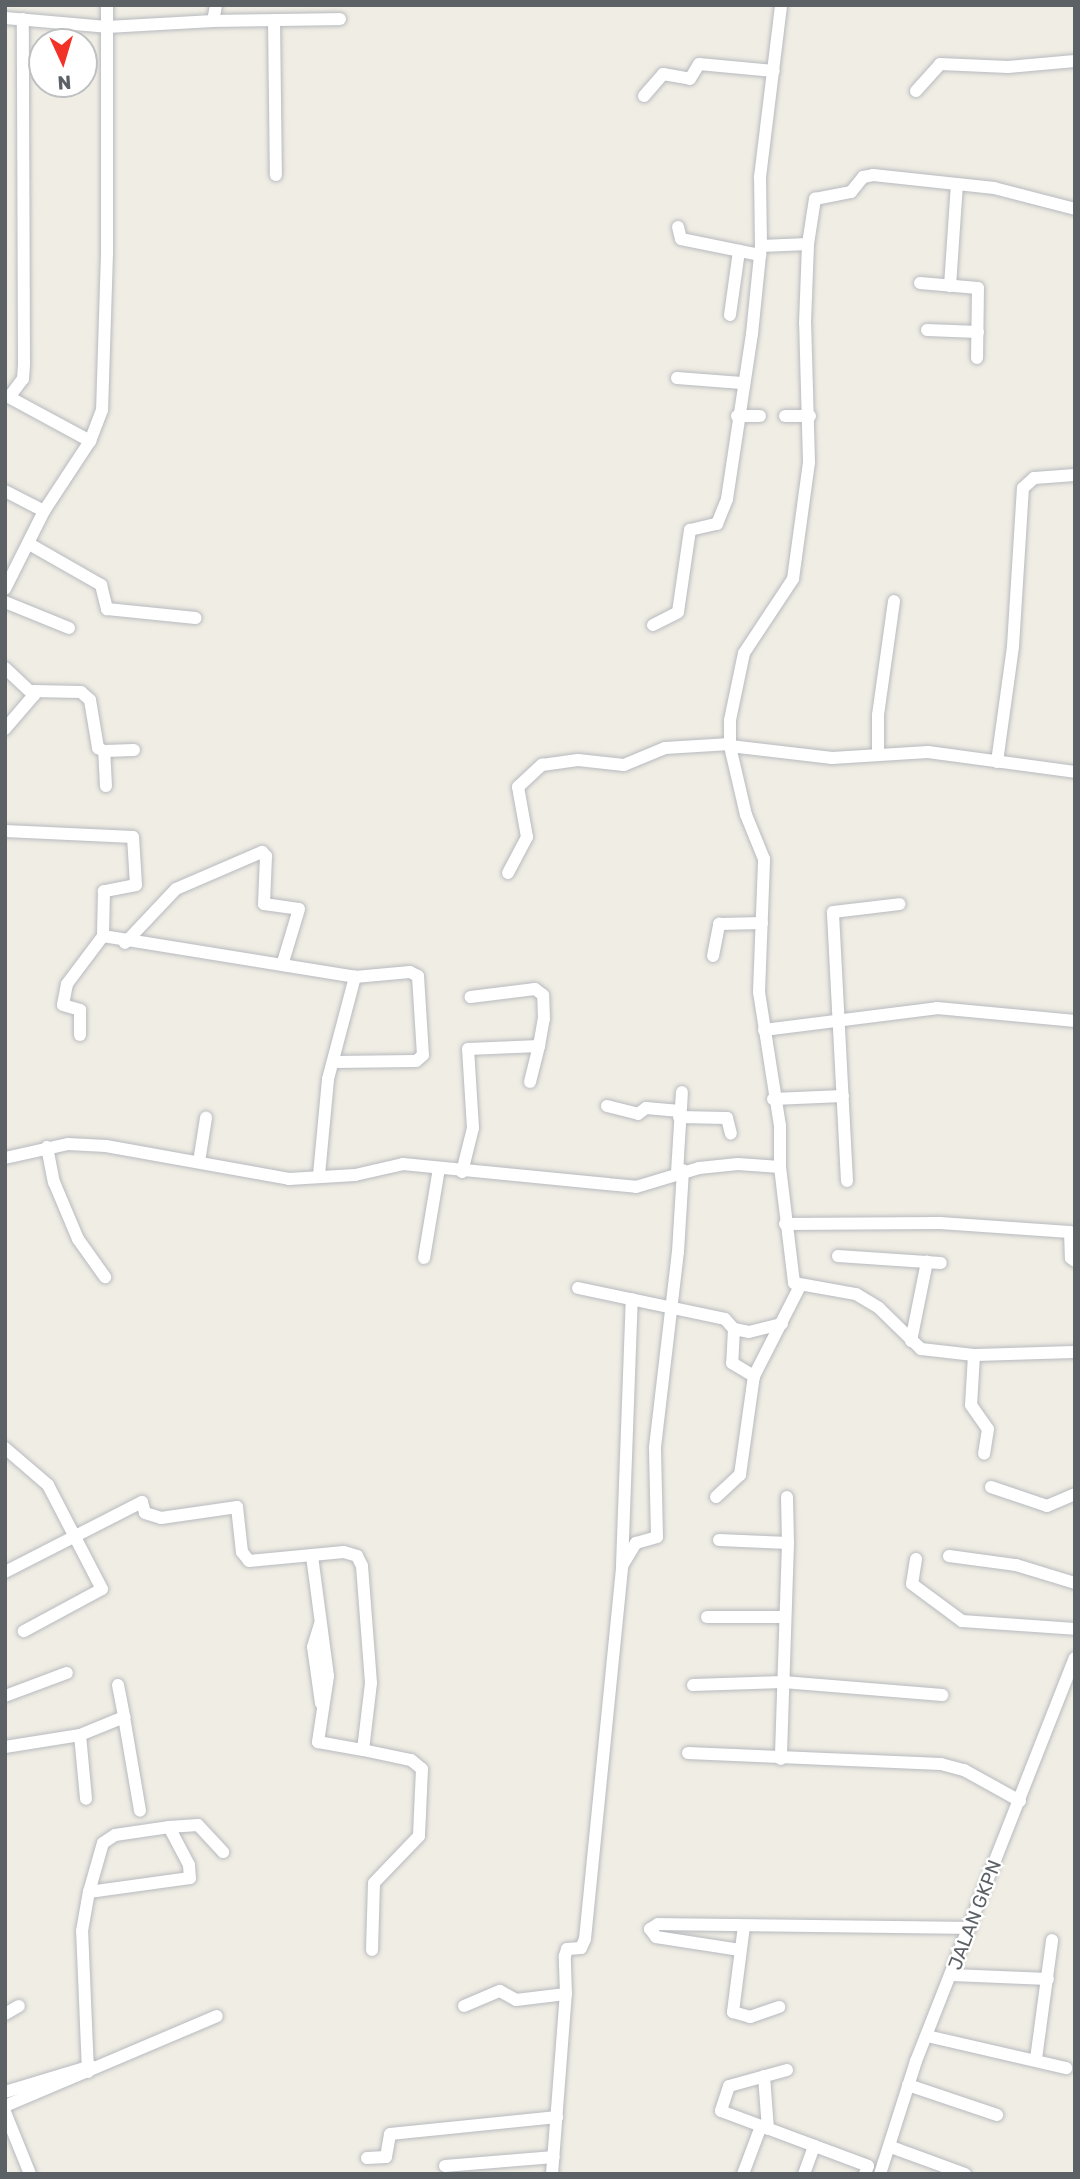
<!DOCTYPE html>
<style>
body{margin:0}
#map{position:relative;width:1080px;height:2179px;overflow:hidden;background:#f0ede4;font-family:Rubik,sans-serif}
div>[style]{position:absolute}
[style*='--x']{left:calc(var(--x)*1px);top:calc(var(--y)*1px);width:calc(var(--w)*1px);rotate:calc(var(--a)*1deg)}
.roads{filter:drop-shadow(0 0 2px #b7babf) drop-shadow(0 0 2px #b7babf)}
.minor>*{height:12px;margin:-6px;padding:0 6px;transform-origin:6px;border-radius:6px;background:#fff}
span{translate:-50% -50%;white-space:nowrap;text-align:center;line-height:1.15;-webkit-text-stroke:5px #fff;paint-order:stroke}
.street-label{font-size:19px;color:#5c6166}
.frame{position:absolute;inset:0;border:7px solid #5c6166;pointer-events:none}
.north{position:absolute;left:28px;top:28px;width:70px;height:70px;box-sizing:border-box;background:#fff;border:2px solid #bec0c2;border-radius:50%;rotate:176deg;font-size:19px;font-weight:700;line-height:28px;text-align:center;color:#5c6166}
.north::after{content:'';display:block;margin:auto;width:24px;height:32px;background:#f33227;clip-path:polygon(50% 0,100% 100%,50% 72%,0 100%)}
</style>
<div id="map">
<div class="roads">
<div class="minor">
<div style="--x:107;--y:5;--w:22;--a:90"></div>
<div style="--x:107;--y:27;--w:106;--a:-3.2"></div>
<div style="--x:213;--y:21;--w:16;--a:-79"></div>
<div style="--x:5;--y:18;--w:102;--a:5"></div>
<div style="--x:107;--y:27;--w:226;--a:90"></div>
<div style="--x:107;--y:253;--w:157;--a:91.8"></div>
<div style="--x:102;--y:410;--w:33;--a:111"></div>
<div style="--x:90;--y:441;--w:84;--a:123.3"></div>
<div style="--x:44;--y:511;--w:87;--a:116.6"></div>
<div style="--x:274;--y:20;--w:155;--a:89.3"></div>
<div style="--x:216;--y:21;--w:124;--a:-0.9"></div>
<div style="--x:916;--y:91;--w:36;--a:-48"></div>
<div style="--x:940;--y:64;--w:68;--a:2.5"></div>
<div style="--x:1008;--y:67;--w:67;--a:-5.1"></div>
<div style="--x:644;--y:96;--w:29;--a:-49"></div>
<div style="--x:663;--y:74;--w:27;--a:10"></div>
<div style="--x:690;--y:79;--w:17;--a:-59"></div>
<div style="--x:699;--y:64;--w:75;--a:5.3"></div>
<div style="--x:678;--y:227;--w:12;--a:76"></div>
<div style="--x:681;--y:239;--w:81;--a:11.4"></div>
<div style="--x:761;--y:246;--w:47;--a:-2.4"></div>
<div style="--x:920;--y:283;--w:58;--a:4.9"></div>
<div style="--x:978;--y:288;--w:70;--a:90.8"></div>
<div style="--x:950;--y:286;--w:102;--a:-86.1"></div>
<div style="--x:730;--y:315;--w:65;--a:-82"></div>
<div style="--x:927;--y:330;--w:51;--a:2.2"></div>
<div style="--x:677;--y:378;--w:65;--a:4.4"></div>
<div style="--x:5;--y:395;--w:97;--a:28.4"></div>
<div style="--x:10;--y:396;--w:21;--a:-53"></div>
<div style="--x:23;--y:379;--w:15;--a:-86"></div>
<div style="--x:24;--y:364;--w:345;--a:-90.2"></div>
<div style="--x:737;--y:416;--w:23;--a:0"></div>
<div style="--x:785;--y:416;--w:25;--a:0"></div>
<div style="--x:5;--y:491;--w:44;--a:27.1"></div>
<div style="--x:31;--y:545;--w:81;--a:29.7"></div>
<div style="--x:101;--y:585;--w:25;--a:76"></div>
<div style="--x:107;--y:609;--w:89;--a:5.8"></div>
<div style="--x:5;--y:602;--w:69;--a:22.1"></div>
<div style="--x:653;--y:625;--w:28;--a:-27"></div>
<div style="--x:678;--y:612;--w:83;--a:-81.7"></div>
<div style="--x:690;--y:530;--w:28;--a:-13"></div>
<div style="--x:717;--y:524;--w:27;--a:-68"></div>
<div style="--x:727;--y:499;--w:167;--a:-81.4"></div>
<div style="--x:752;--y:334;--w:88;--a:-84.2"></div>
<div style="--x:761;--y:246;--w:69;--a:-90.8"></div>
<div style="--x:760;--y:177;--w:173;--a:-83"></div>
<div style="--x:5;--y:668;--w:40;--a:43"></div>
<div style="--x:34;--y:695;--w:45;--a:130.5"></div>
<div style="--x:33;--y:691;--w:48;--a:1.2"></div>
<div style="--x:81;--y:692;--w:12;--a:42"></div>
<div style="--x:90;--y:700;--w:49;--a:80.5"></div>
<div style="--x:98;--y:748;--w:7;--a:27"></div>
<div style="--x:730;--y:746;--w:103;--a:6.7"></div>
<div style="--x:832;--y:758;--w:96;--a:-3.6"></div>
<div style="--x:928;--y:752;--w:148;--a:7.7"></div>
<div style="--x:878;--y:752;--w:37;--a:-90"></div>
<div style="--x:878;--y:715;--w:115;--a:-82"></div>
<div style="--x:997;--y:762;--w:117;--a:-82.1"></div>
<div style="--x:1013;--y:646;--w:158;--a:-86.4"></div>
<div style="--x:1023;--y:488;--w:15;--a:-42"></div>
<div style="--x:1034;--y:478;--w:41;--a:-4.2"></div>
<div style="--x:106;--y:786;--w:35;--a:-93"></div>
<div style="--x:104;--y:751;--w:30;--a:-2"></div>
<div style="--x:5;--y:831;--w:128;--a:2.7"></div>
<div style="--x:133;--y:837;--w:48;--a:86.4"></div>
<div style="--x:136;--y:885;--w:33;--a:169"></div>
<div style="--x:104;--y:891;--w:45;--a:91.3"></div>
<div style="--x:103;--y:936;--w:60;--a:126.9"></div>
<div style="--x:67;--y:984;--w:21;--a:101"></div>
<div style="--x:63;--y:1005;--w:18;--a:16"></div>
<div style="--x:80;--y:1010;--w:25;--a:90"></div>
<div style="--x:508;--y:873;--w:41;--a:-62.2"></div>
<div style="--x:527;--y:837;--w:51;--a:-100.2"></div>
<div style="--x:518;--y:787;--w:33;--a:-43"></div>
<div style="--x:542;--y:765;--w:36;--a:-8"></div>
<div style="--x:578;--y:760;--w:46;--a:6.2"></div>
<div style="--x:624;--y:765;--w:44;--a:-22.5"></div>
<div style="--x:665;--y:748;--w:65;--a:-3.5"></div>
<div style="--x:103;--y:936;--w:255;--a:9.2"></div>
<div style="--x:355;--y:977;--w:55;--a:-5.2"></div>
<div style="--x:410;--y:972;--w:9;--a:27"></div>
<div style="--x:418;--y:976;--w:79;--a:86.4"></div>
<div style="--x:423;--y:1055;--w:9;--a:139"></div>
<div style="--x:416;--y:1061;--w:82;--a:179.3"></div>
<div style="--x:125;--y:943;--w:74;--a:-46.6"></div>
<div style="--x:176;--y:889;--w:94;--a:-23.3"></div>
<div style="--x:262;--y:852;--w:6;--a:45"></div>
<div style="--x:266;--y:856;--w:48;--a:92.4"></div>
<div style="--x:264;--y:904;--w:35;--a:8"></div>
<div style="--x:299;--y:909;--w:55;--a:106.8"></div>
<div style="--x:713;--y:956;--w:33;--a:-79"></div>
<div style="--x:719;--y:924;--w:43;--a:-1.3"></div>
<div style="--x:764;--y:1030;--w:174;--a:-7.2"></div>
<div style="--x:937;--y:1008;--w:139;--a:5.4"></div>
<div style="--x:530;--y:1082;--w:37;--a:-76"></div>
<div style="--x:773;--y:1099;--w:70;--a:-2.5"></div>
<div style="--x:607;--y:1106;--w:32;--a:14"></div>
<div style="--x:638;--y:1114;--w:10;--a:-37"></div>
<div style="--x:646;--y:1108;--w:34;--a:5"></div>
<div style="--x:679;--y:1117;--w:48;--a:1.2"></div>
<div style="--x:727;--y:1118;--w:16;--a:76"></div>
<div style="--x:47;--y:1147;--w:36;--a:79"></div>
<div style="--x:54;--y:1182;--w:62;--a:67.2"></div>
<div style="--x:78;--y:1239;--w:47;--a:54.6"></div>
<div style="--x:5;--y:1158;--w:65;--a:-12.5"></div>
<div style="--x:68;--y:1144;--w:38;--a:3"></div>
<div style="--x:106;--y:1146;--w:186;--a:10.2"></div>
<div style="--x:289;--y:1179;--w:66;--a:-3.5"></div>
<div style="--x:355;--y:1175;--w:49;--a:-12.9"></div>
<div style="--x:403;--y:1164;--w:234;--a:5.6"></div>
<div style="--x:636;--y:1187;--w:66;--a:-16.8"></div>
<div style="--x:699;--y:1168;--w:39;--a:-6"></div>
<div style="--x:738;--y:1164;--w:42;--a:4.1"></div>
<div style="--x:780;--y:1167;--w:117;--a:83.1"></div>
<div style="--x:794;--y:1283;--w:63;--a:10.1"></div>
<div style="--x:856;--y:1294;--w:27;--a:31"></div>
<div style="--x:879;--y:1308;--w:59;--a:44.3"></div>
<div style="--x:921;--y:1349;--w:53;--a:6.5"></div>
<div style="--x:974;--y:1355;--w:101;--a:-1.7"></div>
<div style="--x:199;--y:1162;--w:45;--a:-81"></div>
<div style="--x:780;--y:1167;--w:41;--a:-90"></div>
<div style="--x:780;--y:1126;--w:136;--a:-98.9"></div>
<div style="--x:759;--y:992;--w:133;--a:-87.8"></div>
<div style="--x:764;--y:859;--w:48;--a:-112.2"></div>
<div style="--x:746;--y:815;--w:71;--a:-103.1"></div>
<div style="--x:730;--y:746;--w:26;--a:-90"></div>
<div style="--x:730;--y:720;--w:68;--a:-78.2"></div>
<div style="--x:744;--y:653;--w:89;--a:-56.5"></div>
<div style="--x:793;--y:579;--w:118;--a:-82.2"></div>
<div style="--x:809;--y:462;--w:139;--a:-91.6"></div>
<div style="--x:805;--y:323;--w:79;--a:-87.8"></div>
<div style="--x:808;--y:244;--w:46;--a:-81.2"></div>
<div style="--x:815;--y:199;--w:37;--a:-11"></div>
<div style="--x:851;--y:192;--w:19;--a:-51"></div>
<div style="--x:863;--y:177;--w:10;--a:-11"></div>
<div style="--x:873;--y:175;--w:122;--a:6.1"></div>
<div style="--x:994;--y:188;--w:84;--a:14.5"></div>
<div style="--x:462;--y:1172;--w:45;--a:-76"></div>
<div style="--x:473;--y:1128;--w:79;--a:-93.6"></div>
<div style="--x:468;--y:1049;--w:71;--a:-2.4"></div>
<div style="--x:539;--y:1046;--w:27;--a:-80"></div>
<div style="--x:544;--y:1019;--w:24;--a:-92"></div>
<div style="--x:543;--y:995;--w:10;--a:-143"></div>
<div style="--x:535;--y:989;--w:65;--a:173"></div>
<div style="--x:677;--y:1173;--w:81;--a:-86.5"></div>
<div style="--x:319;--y:1175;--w:96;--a:-84.6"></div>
<div style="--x:328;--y:1079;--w:106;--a:-75.2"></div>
<div style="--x:847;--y:1181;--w:269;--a:-93"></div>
<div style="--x:833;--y:912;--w:67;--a:-6.8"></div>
<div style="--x:785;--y:1224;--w:155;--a:-0.4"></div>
<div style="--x:940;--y:1223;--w:130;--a:4"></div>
<div style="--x:1070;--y:1232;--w:26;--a:88"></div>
<div style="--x:1071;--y:1258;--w:5;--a:37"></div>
<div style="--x:838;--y:1256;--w:103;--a:3.9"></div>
<div style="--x:424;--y:1258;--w:91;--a:-80.5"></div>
<div style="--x:578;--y:1288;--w:150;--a:11.9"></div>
<div style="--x:725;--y:1319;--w:13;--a:48"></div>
<div style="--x:734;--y:1329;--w:34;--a:93"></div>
<div style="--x:732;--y:1363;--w:26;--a:31"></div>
<div style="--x:734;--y:1329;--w:15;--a:11"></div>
<div style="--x:749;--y:1332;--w:34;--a:-14"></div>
<div style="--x:911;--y:1341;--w:81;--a:-78.6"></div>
<div style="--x:974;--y:1355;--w:50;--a:93.4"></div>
<div style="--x:971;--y:1405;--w:29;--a:55"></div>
<div style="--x:988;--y:1429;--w:25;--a:99"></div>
<div style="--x:5;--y:1448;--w:57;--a:40.7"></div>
<div style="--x:48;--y:1485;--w:117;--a:62.6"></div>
<div style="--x:102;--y:1589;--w:89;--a:151.7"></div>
<div style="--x:991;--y:1487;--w:59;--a:18.7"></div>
<div style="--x:1047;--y:1506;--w:30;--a:-23"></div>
<div style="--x:716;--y:1497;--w:33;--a:-43"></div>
<div style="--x:740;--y:1475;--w:100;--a:-82"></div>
<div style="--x:754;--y:1376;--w:101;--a:-62.9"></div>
<div style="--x:787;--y:1497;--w:46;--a:88.8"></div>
<div style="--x:719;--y:1540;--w:69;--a:2.5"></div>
<div style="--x:788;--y:1543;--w:216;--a:91.9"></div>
<div style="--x:312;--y:1556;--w:121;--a:82.4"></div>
<div style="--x:328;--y:1676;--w:67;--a:98.6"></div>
<div style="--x:318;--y:1742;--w:46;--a:10.1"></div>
<div style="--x:949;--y:1556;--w:68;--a:7.7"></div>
<div style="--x:1016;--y:1565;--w:62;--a:17"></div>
<div style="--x:916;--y:1559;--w:25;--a:99"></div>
<div style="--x:912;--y:1584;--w:62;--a:36.5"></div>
<div style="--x:962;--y:1621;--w:113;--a:4"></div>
<div style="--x:622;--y:1566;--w:267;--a:-87.9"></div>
<div style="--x:5;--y:1572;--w:154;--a:-27.1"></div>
<div style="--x:142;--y:1502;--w:11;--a:75"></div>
<div style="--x:145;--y:1513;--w:17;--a:17"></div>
<div style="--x:161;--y:1518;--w:77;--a:-8.2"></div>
<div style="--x:237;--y:1507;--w:45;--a:83.7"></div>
<div style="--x:242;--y:1552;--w:11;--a:52"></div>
<div style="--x:249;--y:1561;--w:95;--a:-5.4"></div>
<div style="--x:344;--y:1552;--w:14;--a:17"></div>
<div style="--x:357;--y:1556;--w:11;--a:63"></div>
<div style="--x:362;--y:1566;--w:117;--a:85.6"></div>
<div style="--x:371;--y:1683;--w:67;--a:96.8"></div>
<div style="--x:363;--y:1750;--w:49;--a:11.8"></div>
<div style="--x:411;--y:1760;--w:14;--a:39"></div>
<div style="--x:422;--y:1769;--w:67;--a:92.6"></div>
<div style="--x:419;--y:1836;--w:65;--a:133.8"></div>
<div style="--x:374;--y:1883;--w:67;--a:91.7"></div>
<div style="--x:707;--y:1617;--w:78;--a:0"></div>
<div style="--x:320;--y:1624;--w:24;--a:107"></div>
<div style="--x:313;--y:1647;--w:57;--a:81.9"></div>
<div style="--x:118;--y:1685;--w:33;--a:79"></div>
<div style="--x:693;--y:1685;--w:90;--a:-1.9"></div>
<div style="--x:783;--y:1682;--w:160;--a:4.7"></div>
<div style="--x:5;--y:1696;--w:66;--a:-20.4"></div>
<div style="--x:80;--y:1735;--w:64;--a:84.6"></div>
<div style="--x:5;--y:1747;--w:76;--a:-9.1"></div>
<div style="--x:80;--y:1735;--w:48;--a:-22.2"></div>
<div style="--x:124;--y:1717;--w:95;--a:80.3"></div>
<div style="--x:688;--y:1753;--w:253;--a:2.5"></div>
<div style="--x:941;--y:1764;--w:24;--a:15"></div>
<div style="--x:964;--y:1770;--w:64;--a:29"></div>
<div style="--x:169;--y:1827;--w:43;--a:62.2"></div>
<div style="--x:189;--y:1865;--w:13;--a:86"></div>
<div style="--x:190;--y:1878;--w:102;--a:172.1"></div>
<div style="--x:89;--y:1892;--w:51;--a:-74.1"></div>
<div style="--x:103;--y:1843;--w:14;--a:-34"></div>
<div style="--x:115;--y:1835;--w:55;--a:-8.4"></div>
<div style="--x:169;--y:1827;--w:29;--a:-4"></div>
<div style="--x:198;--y:1825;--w:37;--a:47"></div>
<div style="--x:744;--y:1926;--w:87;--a:97.3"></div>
<div style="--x:733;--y:2012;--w:18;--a:16"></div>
<div style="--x:750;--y:2017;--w:31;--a:-19"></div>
<div style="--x:740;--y:1950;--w:85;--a:-171.2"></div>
<div style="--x:656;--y:1937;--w:10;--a:-127"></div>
<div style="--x:650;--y:1929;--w:9;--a:-32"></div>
<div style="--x:658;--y:1924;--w:312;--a:0.7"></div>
<div style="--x:952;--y:1975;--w:96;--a:2.4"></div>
<div style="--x:464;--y:2006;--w:39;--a:-23"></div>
<div style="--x:500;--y:1991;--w:18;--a:29"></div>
<div style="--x:516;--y:2000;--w:50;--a:-6.8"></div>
<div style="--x:5;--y:2014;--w:16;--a:-30"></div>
<div style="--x:927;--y:2036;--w:143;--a:13"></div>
<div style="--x:1036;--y:2059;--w:120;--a:-82.3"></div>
<div style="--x:787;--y:2070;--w:60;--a:164.6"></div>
<div style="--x:729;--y:2086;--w:26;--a:108"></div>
<div style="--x:721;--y:2111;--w:157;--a:20.5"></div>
<div style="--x:868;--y:2166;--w:9;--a:111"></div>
<div style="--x:88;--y:2072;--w:141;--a:-92.4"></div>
<div style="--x:82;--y:1931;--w:40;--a:-80"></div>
<div style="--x:764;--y:2076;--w:53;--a:85.7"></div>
<div style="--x:908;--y:2085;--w:94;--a:18.6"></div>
<div style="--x:5;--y:2092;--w:90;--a:-16.8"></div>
<div style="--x:5;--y:2106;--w:230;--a:-23"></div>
<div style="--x:5;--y:2112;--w:67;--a:68"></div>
<div style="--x:891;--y:2147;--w:79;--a:20"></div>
<div style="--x:367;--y:2158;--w:19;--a:-3"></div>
<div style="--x:386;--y:2157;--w:23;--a:-80"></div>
<div style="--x:390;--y:2134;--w:168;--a:-5.8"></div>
<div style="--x:445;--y:2166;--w:109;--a:-4.7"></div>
<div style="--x:552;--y:2174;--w:181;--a:-85.6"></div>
<div style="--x:566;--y:1994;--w:38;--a:-92"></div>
<div style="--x:565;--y:1956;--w:7;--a:-74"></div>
<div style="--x:567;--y:1949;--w:14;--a:-4"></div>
<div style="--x:581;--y:1948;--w:10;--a:-66"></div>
<div style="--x:585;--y:1939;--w:375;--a:-84.3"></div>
<div style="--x:622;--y:1566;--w:27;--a:-59"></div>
<div style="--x:636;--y:1543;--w:22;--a:-16"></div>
<div style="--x:657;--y:1537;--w:90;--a:-91.3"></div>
<div style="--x:655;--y:1447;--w:196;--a:-83.3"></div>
<div style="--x:678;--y:1252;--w:82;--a:-86.5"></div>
<div style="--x:743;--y:2174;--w:51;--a:-69.4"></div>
<div style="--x:804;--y:2174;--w:30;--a:-70"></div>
<div style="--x:880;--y:2174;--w:119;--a:-72.3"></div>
<div style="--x:916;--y:2061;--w:433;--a:-68.5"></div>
</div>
</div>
<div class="street-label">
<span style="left:975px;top:1915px;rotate:-69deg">JALAN GKPN</span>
</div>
<div class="frame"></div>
<div class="north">N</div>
</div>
